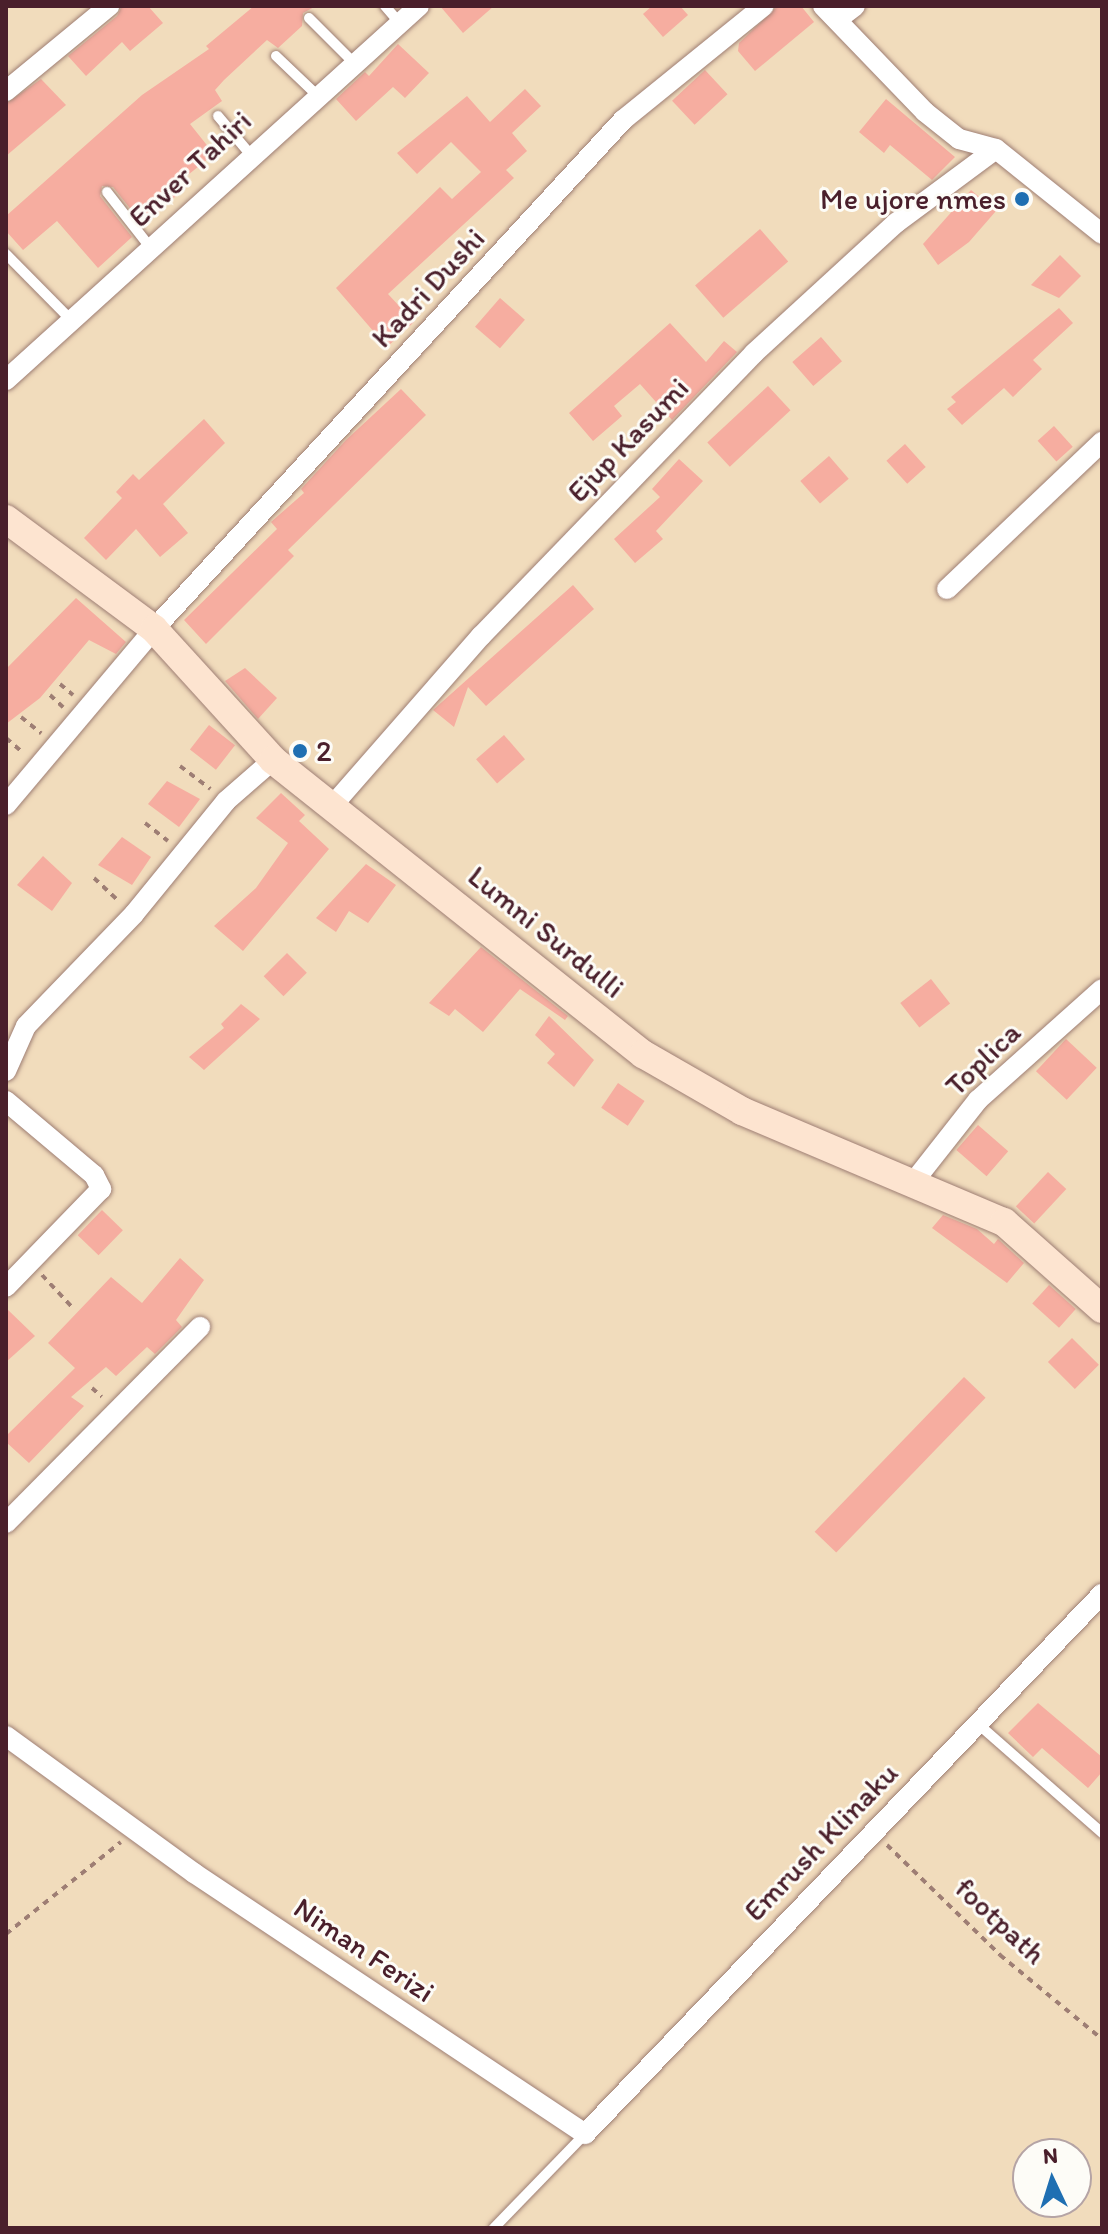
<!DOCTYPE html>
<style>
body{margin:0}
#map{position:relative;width:1108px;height:2234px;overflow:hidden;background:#f1dcbc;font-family:Itim,sans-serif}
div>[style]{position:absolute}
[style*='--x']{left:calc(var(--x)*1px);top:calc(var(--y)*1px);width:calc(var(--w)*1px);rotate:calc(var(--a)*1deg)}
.building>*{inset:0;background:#f6ada0;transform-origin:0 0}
.path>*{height:4px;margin-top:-2px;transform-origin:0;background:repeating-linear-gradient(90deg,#9e7e74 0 6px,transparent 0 12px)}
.roads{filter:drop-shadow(0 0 2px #9e7e74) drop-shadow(0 0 2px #9e7e74)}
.lane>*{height:10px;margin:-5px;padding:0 5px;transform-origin:5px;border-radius:5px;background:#fff}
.street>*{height:20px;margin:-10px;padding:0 10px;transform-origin:10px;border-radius:10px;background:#fff}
.secondary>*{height:28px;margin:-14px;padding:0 14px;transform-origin:14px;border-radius:14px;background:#fde4d0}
.dots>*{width:22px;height:22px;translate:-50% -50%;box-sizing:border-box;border:4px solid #fdfcf7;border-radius:50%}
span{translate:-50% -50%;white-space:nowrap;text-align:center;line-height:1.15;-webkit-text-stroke:6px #fdfcf7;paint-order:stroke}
.street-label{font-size:30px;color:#4a1f2b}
.poi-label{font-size:30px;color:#4a1f2b}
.right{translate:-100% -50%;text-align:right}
.left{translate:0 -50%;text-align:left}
.frame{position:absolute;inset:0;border:8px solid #4a1f2b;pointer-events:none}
.north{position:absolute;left:1012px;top:2138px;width:80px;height:80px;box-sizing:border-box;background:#fdfcf7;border:2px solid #b5a4a5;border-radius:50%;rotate:356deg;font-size:22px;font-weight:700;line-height:32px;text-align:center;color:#4a1f2b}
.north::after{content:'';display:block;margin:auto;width:28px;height:36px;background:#1f6fb2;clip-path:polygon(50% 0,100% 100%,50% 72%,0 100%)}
</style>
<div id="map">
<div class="building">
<div style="clip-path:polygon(122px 6px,148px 6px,163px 23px,130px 51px,122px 42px,86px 76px,68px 56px,117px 16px)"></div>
<div style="clip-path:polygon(254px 6px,316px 6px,303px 13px,302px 26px,278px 48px,267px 40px,224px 80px,215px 90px,222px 101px,190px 124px,214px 154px,173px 187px,179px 193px,144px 226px,113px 187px,102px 186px,100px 196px,132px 237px,98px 268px,57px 221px,23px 250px,6px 231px,6px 216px,142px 95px,209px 49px,206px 46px)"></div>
<div style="clip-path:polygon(440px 6px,494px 6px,463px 33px)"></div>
<div style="clip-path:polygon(652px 6px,680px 6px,688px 15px,663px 37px,643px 14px)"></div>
<div style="clip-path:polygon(801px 6px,814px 22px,755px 71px,738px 51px,739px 43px,778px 6px)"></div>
<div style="clip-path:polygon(398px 44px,429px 73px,405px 98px,393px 87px,356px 121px,336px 99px,365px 72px,369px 76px)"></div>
<div style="left:705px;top:70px;width:33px;height:45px;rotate:47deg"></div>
<div style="clip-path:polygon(41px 79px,66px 105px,6px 156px,6px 104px)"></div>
<div style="clip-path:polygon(525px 89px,541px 106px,512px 133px,527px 151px,506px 170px,514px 178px,388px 294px,414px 322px,387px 347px,336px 288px,440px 187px,452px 199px,481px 172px,451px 142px,417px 174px,397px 153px,467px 96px,490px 122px)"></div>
<div style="clip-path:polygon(886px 99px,955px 157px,932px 180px,890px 145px,884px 153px,859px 132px)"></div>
<div style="clip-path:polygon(971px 190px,996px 211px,969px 242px,938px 265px,923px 244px)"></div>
<div style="left:760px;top:229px;width:43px;height:86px;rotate:49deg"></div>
<div style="clip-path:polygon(1060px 255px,1081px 276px,1059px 298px,1031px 285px)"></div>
<div style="left:500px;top:298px;width:33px;height:38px;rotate:41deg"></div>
<div style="clip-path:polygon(1059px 308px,1073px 323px,1033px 360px,1042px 369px,1013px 397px,1004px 388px,962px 425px,947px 409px,956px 402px,951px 397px)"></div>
<div style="clip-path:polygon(670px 323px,706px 362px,724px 341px,737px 352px,672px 420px,640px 384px,614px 406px,622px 416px,593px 441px,569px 413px)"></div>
<div style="left:821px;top:337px;width:32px;height:38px;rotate:49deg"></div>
<div style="left:768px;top:386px;width:33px;height:83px;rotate:47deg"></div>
<div style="clip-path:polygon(401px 389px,426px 415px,288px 550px,294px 556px,206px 644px,184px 620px,277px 529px,271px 522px,304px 493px,301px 489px,346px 440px)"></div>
<div style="clip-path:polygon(204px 419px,225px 443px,163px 504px,188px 533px,160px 557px,136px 529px,106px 560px,84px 538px,122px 498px,116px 492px,133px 474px,139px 480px)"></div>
<div style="left:1054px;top:426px;width:28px;height:22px;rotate:48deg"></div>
<div style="left:905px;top:444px;width:31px;height:25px;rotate:48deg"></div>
<div style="left:829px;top:456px;width:30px;height:38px;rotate:49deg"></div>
<div style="clip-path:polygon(679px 459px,703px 481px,656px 531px,663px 539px,635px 563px,614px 539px,660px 497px,652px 489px)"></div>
<div style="clip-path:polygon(573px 585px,594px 609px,486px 706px,468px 687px,454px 727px,433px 710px)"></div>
<div style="clip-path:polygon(76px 598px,126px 642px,116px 654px,89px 640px,40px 698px,6px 724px,6px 669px)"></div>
<div style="clip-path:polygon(245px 668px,277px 698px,258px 719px,225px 681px)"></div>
<div style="left:209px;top:725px;width:33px;height:31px;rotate:38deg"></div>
<div style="left:504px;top:735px;width:32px;height:37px;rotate:49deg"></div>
<div style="clip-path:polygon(167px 781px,200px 799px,179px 827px,148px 804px)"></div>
<div style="clip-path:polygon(281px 793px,305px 815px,299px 821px,329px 849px,243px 951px,214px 926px,256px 888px,288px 843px,256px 818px)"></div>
<div style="clip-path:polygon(122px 837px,151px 857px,132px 885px,98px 865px)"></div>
<div style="clip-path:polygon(43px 856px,72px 883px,52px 911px,17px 885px)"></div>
<div style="clip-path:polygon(366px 864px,396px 885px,368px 923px,349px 911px,336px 932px,316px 918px)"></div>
<div style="clip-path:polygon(481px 947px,568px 1016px,565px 1020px,520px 989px,483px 1032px,455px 1009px,449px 1016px,429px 1003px)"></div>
<div style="left:287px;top:953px;width:28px;height:33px;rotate:45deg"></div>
<div style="left:931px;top:979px;width:31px;height:39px;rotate:52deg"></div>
<div style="clip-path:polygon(241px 1004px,260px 1019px,204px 1070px,189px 1057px,224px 1028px,221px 1024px)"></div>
<div style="clip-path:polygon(549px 1016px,594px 1060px,574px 1087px,547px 1063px,555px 1054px,535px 1035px)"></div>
<div style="left:1066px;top:1039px;width:42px;height:44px;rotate:43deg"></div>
<div style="left:618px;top:1083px;width:32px;height:30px;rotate:34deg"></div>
<div style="left:978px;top:1125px;width:40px;height:33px;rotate:41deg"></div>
<div style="left:1048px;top:1172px;width:25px;height:47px;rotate:43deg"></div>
<div style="left:102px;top:1210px;width:29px;height:35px;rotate:44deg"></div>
<div style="clip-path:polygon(943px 1215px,977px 1229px,994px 1244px,998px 1239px,1024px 1263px,1007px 1283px,932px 1228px)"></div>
<div style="clip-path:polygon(180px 1258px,204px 1280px,176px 1320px,182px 1327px,155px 1354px,147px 1347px,116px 1376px,106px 1367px,71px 1397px,84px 1406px,29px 1463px,6px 1442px,6px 1436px,75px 1368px,48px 1343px,111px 1277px,142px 1303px)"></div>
<div style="left:1049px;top:1285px;width:36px;height:25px;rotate:42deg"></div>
<div style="clip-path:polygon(6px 1308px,35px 1336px,6px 1362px)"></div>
<div style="left:1072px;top:1338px;width:38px;height:34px;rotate:45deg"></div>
<div style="left:964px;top:1377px;width:30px;height:215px;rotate:44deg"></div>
<div style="clip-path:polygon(1038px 1703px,1102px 1757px,1102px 1772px,1088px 1788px,1042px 1748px,1033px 1757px,1008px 1733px)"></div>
</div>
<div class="path">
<div style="--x:60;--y:684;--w:17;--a:40"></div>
<div style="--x:50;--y:695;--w:18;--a:43"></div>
<div style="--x:21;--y:717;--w:26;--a:39"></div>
<div style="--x:6;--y:738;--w:21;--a:41"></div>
<div style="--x:180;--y:766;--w:38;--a:37"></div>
<div style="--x:145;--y:823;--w:29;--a:38"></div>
<div style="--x:94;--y:878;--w:34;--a:43"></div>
<div style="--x:42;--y:1275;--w:45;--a:46.8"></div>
<div style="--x:92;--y:1388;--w:13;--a:42"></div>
<div style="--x:887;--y:1845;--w:158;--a:44.2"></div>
<div style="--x:1000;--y:1955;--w:132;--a:39.5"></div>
<div style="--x:6;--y:1934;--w:147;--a:-38.7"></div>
</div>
<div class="roads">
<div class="lane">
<div style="--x:385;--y:6;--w:23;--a:49"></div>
<div style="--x:309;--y:18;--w:64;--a:45"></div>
<div style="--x:276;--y:56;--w:57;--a:43.6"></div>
<div style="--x:218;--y:116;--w:50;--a:49.9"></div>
<div style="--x:107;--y:192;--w:70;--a:52"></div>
<div style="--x:6;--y:254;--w:93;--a:45.4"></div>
<div style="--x:977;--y:1723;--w:167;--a:41.3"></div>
<div style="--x:494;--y:2228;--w:131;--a:-45.9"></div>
</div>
<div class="street">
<div style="--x:823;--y:6;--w:147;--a:46.1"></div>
<div style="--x:925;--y:112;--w:43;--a:38.5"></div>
<div style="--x:959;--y:139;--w:38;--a:15"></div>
<div style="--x:996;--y:149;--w:136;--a:38.7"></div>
<div style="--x:838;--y:19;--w:21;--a:-37"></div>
<div style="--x:6;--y:91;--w:134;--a:-39.5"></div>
<div style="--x:6;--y:380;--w:557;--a:-42.16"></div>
<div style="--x:947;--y:589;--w:214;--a:-43.5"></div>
<div style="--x:6;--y:805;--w:230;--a:-49.9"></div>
<div style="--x:154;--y:629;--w:692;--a:-47.34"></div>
<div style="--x:623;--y:120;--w:181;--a:-39"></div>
<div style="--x:333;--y:805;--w:225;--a:-48.8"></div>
<div style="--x:481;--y:636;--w:393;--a:-46"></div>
<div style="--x:754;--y:353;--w:193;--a:-42.5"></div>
<div style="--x:896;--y:223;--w:124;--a:-36.5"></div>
<div style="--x:6;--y:1071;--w:49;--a:-66"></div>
<div style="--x:26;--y:1026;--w:156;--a:-46"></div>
<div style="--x:134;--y:914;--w:146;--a:-50.8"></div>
<div style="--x:226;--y:801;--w:62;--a:-41.1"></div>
<div style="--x:6;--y:1101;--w:115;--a:40.1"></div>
<div style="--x:94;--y:1175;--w:16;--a:63"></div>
<div style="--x:101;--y:1189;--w:136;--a:134.1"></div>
<div style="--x:915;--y:1180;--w:102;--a:-51.8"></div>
<div style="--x:978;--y:1100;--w:166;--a:-41.8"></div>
<div style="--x:6;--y:1523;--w:276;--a:-45.3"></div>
<div style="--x:6;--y:1736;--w:233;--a:36.1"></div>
<div style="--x:194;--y:1873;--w:470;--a:33.7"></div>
<div style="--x:585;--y:2134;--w:748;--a:-46.25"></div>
</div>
<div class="secondary">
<div style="--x:6;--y:519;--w:184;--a:36.6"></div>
<div style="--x:154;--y:629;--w:177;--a:47.7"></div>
<div style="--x:273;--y:760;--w:473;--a:38.5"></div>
<div style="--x:643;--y:1054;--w:114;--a:29.9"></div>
<div style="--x:742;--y:1111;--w:285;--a:23"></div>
<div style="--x:1004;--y:1222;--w:131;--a:41.6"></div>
</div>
</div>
<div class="dots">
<div style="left:1022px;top:199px;background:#1f6fb2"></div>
<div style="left:300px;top:751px;background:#1f6fb2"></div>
</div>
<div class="street-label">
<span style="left:190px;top:169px;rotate:-43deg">Enver Tahiri</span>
<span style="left:428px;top:288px;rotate:-47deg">Kadri Dushi</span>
<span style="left:628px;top:440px;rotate:-46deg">Ejup Kasumi</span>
<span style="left:546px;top:932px;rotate:39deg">Lumni Surdulli</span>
<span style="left:983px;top:1059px;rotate:-44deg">Toplica</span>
<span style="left:821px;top:1842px;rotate:-46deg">Emrush Klinaku</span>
<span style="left:1000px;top:1921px;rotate:43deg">footpath</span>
<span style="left:364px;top:1950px;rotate:34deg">Niman Ferizi</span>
</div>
<div class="poi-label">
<span class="right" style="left:1006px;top:199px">Me ujore nmes</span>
<span class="left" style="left:316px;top:751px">2</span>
</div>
<div class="frame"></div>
<div class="north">N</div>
</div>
